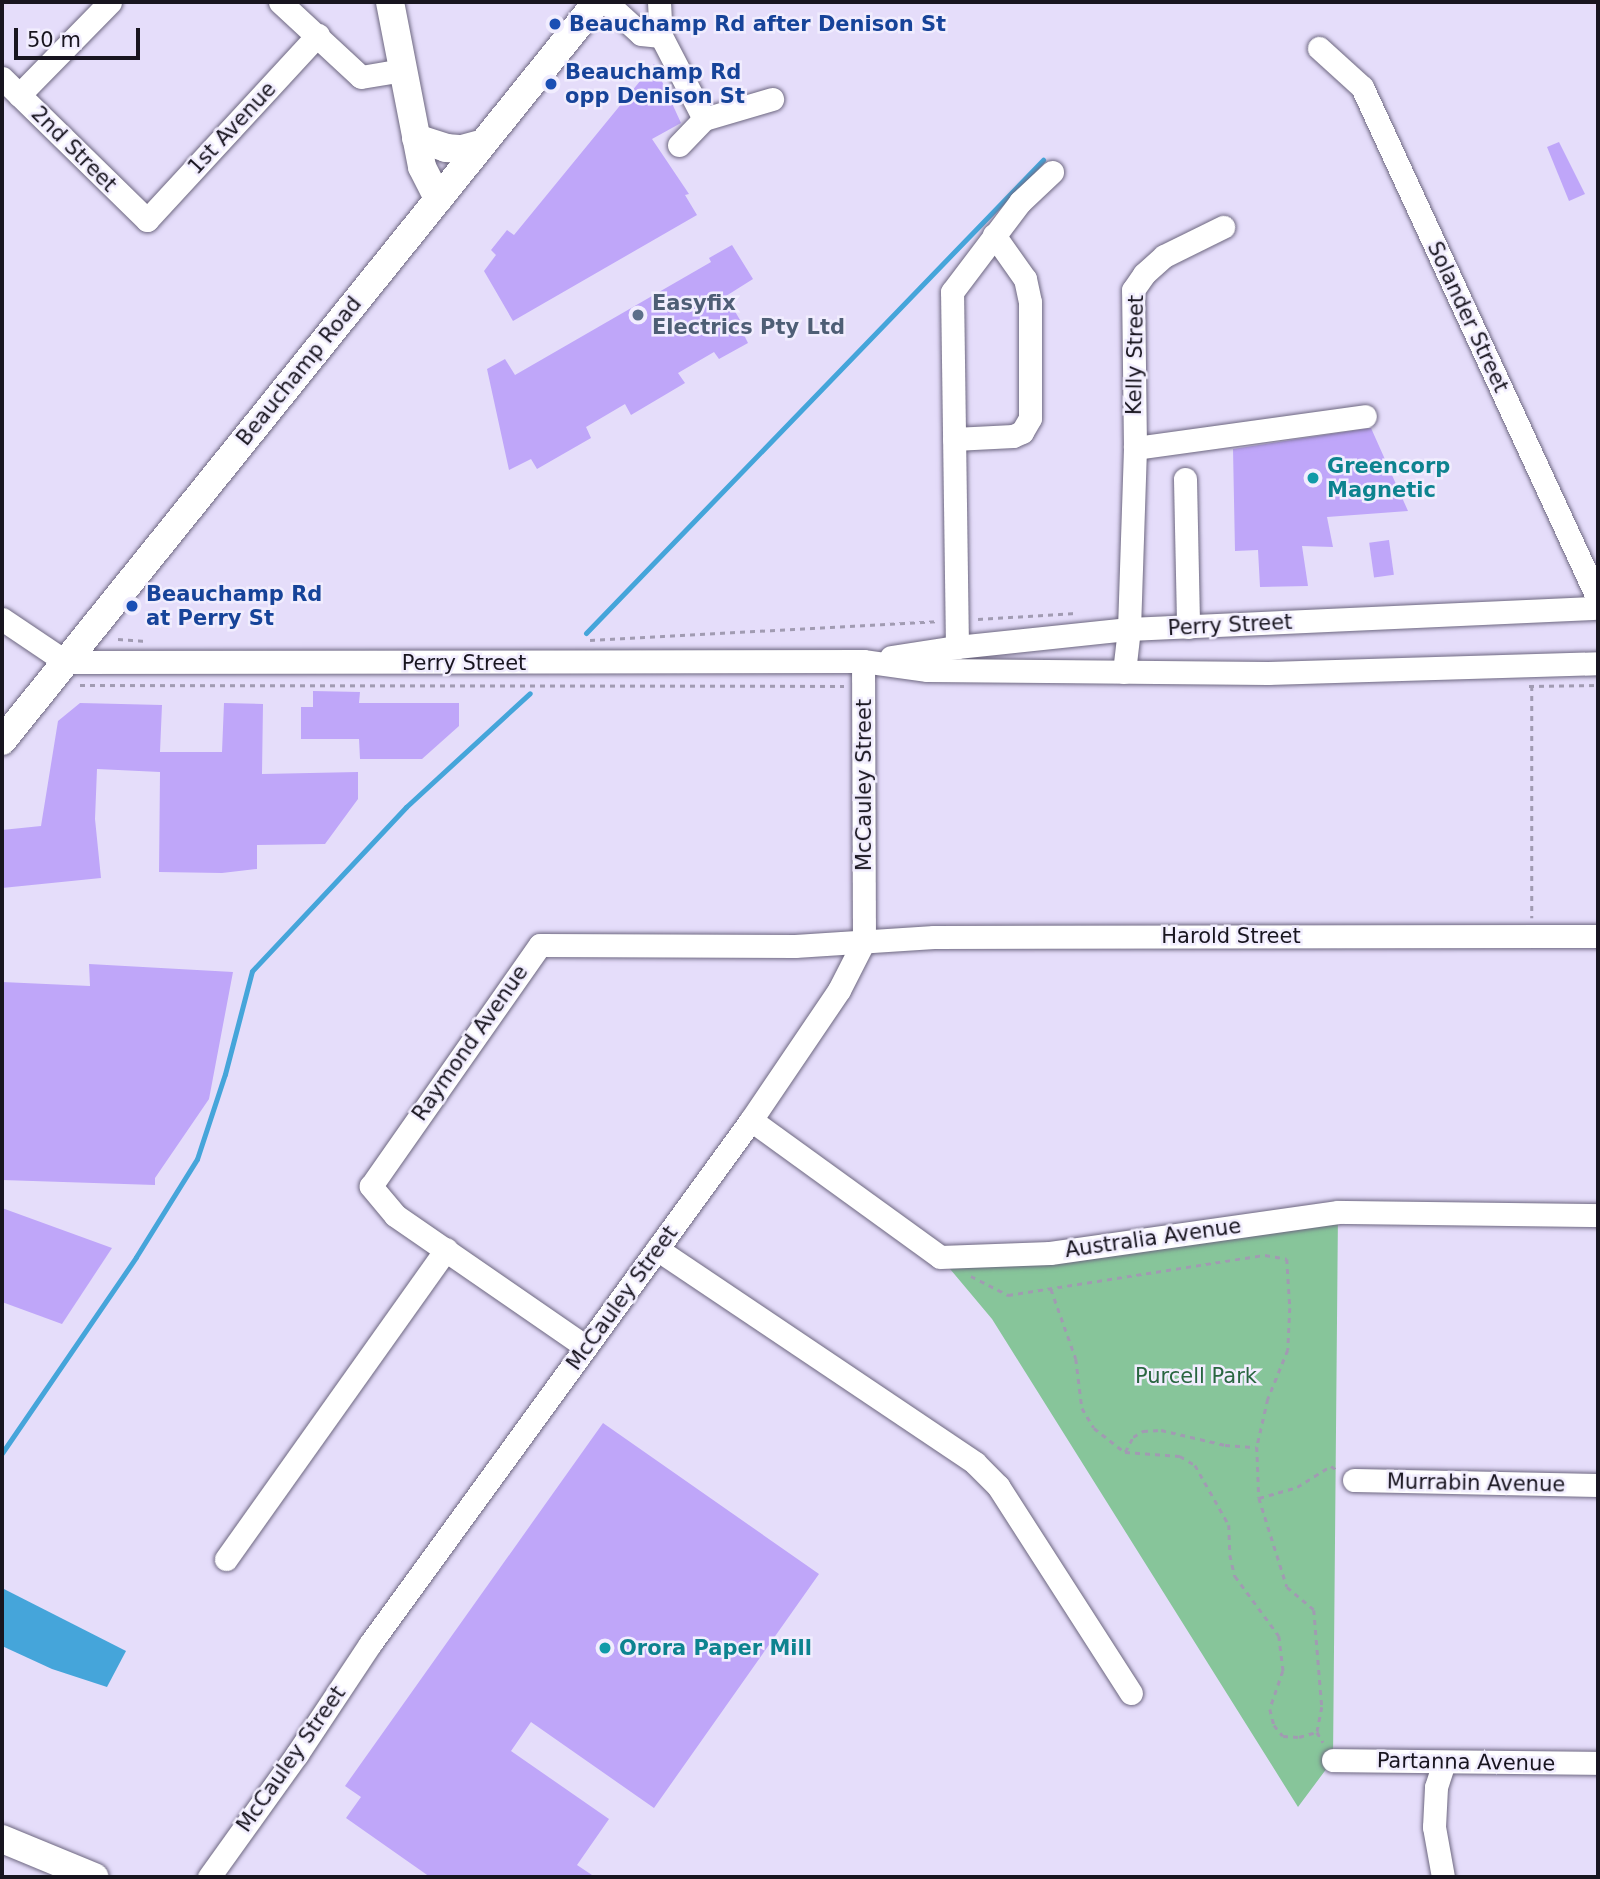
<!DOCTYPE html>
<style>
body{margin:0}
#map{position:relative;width:1600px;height:1879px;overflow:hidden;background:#e5ddfa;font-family:"DejaVu Sans",sans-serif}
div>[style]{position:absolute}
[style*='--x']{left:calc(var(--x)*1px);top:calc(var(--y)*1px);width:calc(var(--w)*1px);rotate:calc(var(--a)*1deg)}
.green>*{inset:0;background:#87c59a}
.water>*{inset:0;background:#45a5da}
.stream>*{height:5px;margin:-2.5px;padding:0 2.5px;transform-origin:2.5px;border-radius:2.5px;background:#45a5da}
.building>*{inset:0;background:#bfa6f9;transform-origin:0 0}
.path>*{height:2.5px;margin-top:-1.25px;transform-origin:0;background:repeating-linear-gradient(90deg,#a19bb2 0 5px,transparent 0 10px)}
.roads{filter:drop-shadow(0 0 2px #6d6780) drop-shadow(0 0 2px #6d6780)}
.minor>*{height:23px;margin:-11.5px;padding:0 11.5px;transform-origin:11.5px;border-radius:11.5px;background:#fff}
.major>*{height:28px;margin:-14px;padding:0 14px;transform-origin:14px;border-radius:14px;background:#fff}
.dots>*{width:19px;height:19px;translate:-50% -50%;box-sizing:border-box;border:4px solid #f1edfe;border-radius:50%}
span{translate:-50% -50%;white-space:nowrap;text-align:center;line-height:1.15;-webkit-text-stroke:5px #f1edfe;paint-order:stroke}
.transit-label{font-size:21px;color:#164399;font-weight:700}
.left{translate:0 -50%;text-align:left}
.street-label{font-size:21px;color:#18151f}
.service-label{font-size:21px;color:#4e5e75;font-weight:700}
.culture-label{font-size:21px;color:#0d838f;font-weight:700}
.park-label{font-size:21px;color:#296640}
.frame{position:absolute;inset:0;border:4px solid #18151f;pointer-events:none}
.scale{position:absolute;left:14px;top:28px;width:126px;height:32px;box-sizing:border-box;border:4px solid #18151f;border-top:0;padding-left:9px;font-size:21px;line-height:24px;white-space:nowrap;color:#18151f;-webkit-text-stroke:5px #f1edfe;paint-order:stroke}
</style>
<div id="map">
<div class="green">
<div style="clip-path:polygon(1338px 1212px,1333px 1760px,1298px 1807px,992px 1319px,940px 1257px)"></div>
</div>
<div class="water">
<div style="clip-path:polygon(2px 1588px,126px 1651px,107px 1687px,52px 1669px,2px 1646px)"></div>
</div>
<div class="stream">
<div style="--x:586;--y:633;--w:658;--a:-45.99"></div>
<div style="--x:2;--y:1453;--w:237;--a:-55.6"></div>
<div style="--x:136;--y:1257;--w:115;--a:-58.1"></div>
<div style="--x:197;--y:1159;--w:89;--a:-71.8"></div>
<div style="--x:225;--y:1074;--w:106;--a:-75.3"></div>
<div style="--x:252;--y:971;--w:225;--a:-46.8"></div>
<div style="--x:406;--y:807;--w:168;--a:-42.6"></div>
</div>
<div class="building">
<div style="clip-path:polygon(654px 64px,681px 123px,652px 139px,689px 194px,685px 195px,697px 215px,513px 321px,484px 271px,496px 255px,491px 250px,507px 230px,514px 235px)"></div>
<div style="clip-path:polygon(1559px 142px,1585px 194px,1569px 201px,1547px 147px)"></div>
<div style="clip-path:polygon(732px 245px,753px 279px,726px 296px,747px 332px,744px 335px,748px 343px,719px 359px,714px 352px,678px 373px,685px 383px,631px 415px,625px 404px,586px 427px,591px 438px,537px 469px,531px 459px,509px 470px,487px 369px,505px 359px,515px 375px,711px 262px,709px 258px)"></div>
<div style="clip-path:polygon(1371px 428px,1408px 511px,1327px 517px,1333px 547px,1302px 546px,1308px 586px,1260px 587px,1258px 550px,1235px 551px,1233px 449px)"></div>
<div style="left:1389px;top:540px;width:35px;height:20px;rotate:82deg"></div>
<div style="clip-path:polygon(313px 691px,360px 692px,359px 703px,459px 703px,459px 726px,422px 759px,360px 759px,359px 739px,301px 739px,301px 707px,313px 707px)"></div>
<div style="clip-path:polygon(80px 703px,162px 705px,160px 752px,222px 752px,224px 703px,263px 704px,262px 774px,358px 772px,358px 799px,325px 844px,257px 845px,257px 869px,222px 873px,159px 872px,160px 772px,97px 769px,95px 819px,101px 878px,2px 888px,2px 830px,41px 826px,58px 721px)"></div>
<div style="clip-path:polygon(89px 964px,233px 972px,209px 1099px,155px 1178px,155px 1185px,2px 1180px,2px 982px,90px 986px)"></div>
<div style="clip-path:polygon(2px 1208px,112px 1248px,62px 1324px,2px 1302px)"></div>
<div style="clip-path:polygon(603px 1423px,819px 1574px,654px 1808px,531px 1722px,511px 1751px,609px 1819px,577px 1865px,595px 1877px,430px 1877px,346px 1818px,361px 1797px,345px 1786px)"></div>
</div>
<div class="path">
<div style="--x:978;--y:619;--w:98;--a:-3.5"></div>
<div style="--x:118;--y:639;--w:28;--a:4"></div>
<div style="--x:590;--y:640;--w:347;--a:-3.1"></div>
<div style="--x:80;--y:685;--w:764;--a:0.07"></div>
<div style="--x:1529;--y:686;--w:69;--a:-0.8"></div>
<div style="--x:1532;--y:686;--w:232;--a:90"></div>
<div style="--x:971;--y:1276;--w:42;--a:27.2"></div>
<div style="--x:1008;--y:1295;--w:240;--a:-8.9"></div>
<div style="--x:1245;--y:1258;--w:20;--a:-9"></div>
<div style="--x:1265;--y:1255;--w:22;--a:10"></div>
<div style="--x:1287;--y:1259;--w:49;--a:86.5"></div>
<div style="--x:1290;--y:1308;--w:42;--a:92.7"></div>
<div style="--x:1288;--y:1350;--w:53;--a:112.2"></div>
<div style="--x:1268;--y:1399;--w:49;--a:102.9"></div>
<div style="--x:1257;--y:1447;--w:51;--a:87.8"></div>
<div style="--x:1259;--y:1498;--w:93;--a:72.5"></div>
<div style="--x:1287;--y:1587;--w:35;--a:40"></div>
<div style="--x:1314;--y:1610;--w:97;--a:85.3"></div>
<div style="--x:1322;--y:1707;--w:25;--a:101"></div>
<div style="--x:1317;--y:1732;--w:12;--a:59"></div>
<div style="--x:1051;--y:1289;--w:74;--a:70.3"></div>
<div style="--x:1076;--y:1359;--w:49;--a:83"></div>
<div style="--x:1082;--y:1408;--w:23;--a:59"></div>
<div style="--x:1094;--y:1428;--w:39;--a:38"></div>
<div style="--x:1125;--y:1452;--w:55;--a:4.2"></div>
<div style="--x:1180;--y:1456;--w:17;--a:31"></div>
<div style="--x:1195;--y:1465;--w:69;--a:60.5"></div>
<div style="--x:1229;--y:1525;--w:30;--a:88"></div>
<div style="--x:1230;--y:1555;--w:22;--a:77"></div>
<div style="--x:1235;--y:1576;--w:74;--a:53.7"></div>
<div style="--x:1279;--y:1636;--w:35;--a:83"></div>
<div style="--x:1283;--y:1671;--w:40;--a:108.9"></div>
<div style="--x:1270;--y:1709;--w:16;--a:76"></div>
<div style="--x:1274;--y:1725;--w:14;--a:51"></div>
<div style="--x:1283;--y:1736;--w:16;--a:4"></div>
<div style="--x:1299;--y:1737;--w:19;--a:-16"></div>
<div style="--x:1125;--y:1452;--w:17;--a:-62"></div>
<div style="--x:1133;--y:1437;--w:12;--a:-31"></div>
<div style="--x:1143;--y:1431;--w:18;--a:-3"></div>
<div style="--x:1161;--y:1430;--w:66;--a:13.2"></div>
<div style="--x:1225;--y:1445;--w:31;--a:4"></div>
<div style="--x:1259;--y:1498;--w:40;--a:-16"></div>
<div style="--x:1297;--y:1487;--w:40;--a:-32"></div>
<div style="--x:1331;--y:1466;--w:7;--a:34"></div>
</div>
<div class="roads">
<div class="minor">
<div style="--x:280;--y:2;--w:110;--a:42.8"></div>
<div style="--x:361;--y:77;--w:43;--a:-9.5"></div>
<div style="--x:606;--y:2;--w:47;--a:42.4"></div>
<div style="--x:641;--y:34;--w:20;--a:6"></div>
<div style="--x:659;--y:2;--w:34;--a:87"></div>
<div style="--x:661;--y:36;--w:93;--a:62.6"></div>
<div style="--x:704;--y:119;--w:36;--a:134"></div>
<div style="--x:1319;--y:48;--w:58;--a:42.2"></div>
<div style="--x:1362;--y:87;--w:564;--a:65.25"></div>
<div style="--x:2;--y:78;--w:203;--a:44.4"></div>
<div style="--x:147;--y:220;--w:252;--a:-47.3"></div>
<div style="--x:19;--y:95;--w:130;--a:-45.6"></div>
<div style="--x:704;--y:119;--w:71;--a:-16.4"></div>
<div style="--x:954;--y:439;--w:59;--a:-2.9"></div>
<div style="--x:1013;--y:436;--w:10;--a:-24"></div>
<div style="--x:1022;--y:432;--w:16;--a:-60"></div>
<div style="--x:1030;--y:418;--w:116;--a:-90"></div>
<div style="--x:1030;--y:302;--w:24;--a:-102"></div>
<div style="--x:1025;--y:279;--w:54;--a:-125.2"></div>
<div style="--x:1135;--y:448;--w:232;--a:-7.9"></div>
<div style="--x:1185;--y:479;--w:148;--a:88.8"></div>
<div style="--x:2;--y:619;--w:77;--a:33.9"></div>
<div style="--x:66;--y:662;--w:797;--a:-0.07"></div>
<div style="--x:863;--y:661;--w:65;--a:8"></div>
<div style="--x:927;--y:670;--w:341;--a:0.5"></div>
<div style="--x:1268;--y:673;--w:330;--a:-1.7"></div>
<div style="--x:957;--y:647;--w:355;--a:-90.8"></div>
<div style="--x:952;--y:292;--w:113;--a:-52.9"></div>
<div style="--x:1020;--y:202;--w:44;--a:-43.2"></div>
<div style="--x:891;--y:657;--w:67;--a:-8.6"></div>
<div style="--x:957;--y:647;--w:173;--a:-6"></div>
<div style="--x:1129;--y:629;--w:469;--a:-2.6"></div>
<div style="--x:1124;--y:672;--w:43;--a:-83.4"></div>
<div style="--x:1129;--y:629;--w:181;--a:-88.1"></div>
<div style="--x:1135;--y:448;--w:158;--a:-90.7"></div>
<div style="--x:1133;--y:290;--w:19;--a:-55"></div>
<div style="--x:1144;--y:274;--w:27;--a:-42"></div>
<div style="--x:1164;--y:256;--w:66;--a:-26.2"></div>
<div style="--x:751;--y:1120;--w:233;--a:35.9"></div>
<div style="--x:940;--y:1257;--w:110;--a:-2.1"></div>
<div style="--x:1050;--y:1253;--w:291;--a:-8.1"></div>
<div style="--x:1338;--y:1212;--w:260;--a:0.7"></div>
<div style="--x:657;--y:1249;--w:383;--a:33.9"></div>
<div style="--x:975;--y:1463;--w:33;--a:45"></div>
<div style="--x:998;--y:1486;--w:246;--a:57.3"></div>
<div style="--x:586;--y:1347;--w:232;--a:-145.4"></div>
<div style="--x:395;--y:1215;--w:38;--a:-130"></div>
<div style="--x:371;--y:1186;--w:294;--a:-55"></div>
<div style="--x:540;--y:945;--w:255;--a:0.2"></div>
<div style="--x:795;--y:946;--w:139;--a:-3.7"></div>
<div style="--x:934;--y:937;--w:664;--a:-0.09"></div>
<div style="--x:1354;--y:1480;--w:244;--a:1.2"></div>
<div style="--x:226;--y:1559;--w:380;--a:-54.6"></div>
<div style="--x:1333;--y:1760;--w:265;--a:0.6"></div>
<div style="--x:209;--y:1877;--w:151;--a:-54.4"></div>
<div style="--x:297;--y:1754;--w:132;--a:-56.4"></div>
<div style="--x:370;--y:1644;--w:648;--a:-53.98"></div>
<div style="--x:751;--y:1120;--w:157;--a:-55.9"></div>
<div style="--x:839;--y:990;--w:55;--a:-63"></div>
<div style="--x:864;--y:941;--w:280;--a:-90.2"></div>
<div style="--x:1443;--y:1877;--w:51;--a:-100.2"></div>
<div style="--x:1434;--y:1827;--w:40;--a:-87.1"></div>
<div style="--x:1436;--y:1787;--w:26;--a:-72"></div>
</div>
<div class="major">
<div style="--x:390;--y:2;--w:168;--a:79"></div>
<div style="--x:422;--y:167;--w:36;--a:63"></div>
<div style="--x:416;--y:138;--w:32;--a:18"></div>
<div style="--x:446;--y:148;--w:16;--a:4"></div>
<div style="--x:462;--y:149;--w:20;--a:-15"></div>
<div style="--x:2;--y:741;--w:949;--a:-51.16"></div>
<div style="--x:2;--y:1839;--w:100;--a:22.4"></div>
</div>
</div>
<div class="dots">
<div style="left:555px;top:24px;background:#1a4fb4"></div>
<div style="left:551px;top:84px;background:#1a4fb4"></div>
<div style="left:638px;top:315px;background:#5c6f8a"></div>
<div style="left:1313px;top:478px;background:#0f9aa8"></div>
<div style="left:132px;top:606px;background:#1a4fb4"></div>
<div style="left:605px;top:1648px;background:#0f9aa8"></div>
</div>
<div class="transit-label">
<span class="left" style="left:569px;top:24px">Beauchamp Rd after Denison St</span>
<span class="left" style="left:565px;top:84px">Beauchamp Rd<br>opp Denison St</span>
<span class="left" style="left:146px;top:606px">Beauchamp Rd<br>at Perry St</span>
</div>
<div class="street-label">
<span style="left:232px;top:128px;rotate:-47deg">1st Avenue</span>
<span style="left:74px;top:149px;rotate:45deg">2nd Street</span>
<span style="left:1468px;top:317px;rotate:65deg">Solander Street</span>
<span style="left:1135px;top:355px;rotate:-89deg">Kelly Street</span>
<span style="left:299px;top:371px;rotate:-51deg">Beauchamp Road</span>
<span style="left:1230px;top:625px;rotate:-3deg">Perry Street</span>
<span style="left:464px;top:663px">Perry Street</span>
<span style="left:864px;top:785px;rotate:-90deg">McCauley Street</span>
<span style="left:1231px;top:936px">Harold Street</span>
<span style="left:470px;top:1043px;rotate:-55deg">Raymond Avenue</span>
<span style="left:1153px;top:1238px;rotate:-8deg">Australia Avenue</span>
<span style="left:622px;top:1298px;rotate:-54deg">McCauley Street</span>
<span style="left:1476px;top:1483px;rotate:1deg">Murrabin Avenue</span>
<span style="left:291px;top:1759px;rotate:-55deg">McCauley Street</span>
<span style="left:1466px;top:1762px;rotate:1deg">Partanna Avenue</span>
</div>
<div class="service-label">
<span class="left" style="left:652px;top:315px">Easyfix<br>Electrics Pty Ltd</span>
</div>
<div class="culture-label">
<span class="left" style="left:1327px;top:478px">Greencorp<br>Magnetic</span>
<span class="left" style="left:619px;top:1648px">Orora Paper Mill</span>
</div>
<div class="park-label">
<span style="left:1196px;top:1376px">Purcell Park</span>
</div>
<div class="frame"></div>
<div class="scale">50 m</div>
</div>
